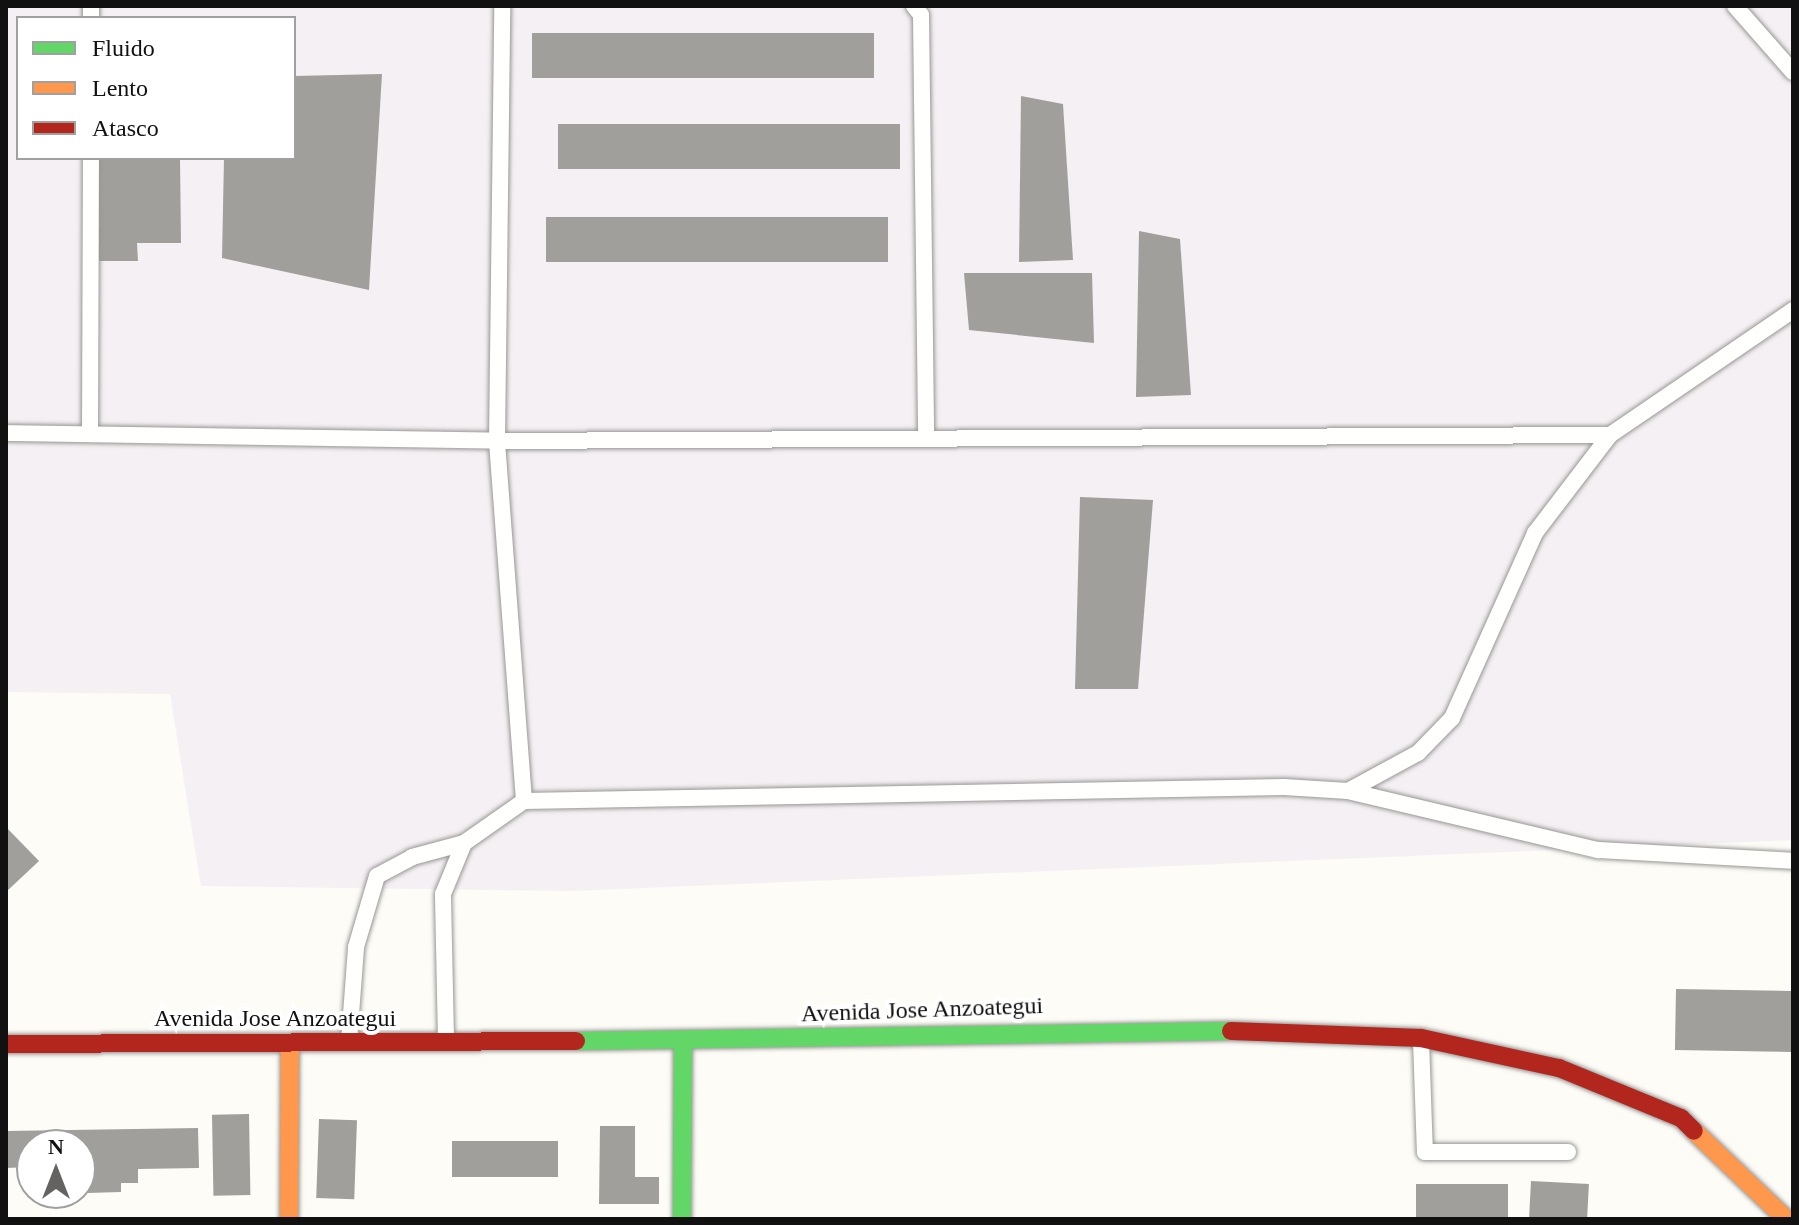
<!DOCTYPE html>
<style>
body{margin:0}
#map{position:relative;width:1799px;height:1225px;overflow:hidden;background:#fdfcf7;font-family:"Times New Roman",serif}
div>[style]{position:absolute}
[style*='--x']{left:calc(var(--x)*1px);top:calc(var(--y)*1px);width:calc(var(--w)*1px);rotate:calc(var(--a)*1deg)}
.industrial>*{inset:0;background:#f5f0f3}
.building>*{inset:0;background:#a19f9c;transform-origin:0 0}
.roads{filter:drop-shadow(0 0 2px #979795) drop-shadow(0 0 2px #979795)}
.lane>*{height:16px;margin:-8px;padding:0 8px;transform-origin:8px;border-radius:8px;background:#fffffe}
.fast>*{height:18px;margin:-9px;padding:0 9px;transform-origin:9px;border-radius:9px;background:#63d668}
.slow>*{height:18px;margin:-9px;padding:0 9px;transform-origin:9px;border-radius:9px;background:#ff974d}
.jam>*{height:18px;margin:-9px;padding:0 9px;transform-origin:9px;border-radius:9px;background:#b3261e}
span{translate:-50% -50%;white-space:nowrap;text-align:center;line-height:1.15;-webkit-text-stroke:8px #fff;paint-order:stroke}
.street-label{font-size:24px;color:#111}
.frame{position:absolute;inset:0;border:8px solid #111;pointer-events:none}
.legend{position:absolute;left:16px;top:16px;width:280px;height:144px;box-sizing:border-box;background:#fff;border:2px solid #a0a0a0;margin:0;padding:10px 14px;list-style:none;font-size:24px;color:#111}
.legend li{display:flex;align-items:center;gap:16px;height:40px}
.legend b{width:40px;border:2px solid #a0a0a0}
.north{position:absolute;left:16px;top:1129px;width:80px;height:80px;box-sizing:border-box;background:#fff;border:2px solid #a0a0a0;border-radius:50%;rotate:0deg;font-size:22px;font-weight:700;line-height:32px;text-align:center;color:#111}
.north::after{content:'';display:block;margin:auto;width:28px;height:36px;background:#646362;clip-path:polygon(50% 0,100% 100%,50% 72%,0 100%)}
</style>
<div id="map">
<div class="industrial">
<div style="clip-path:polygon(evenodd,6px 6px,1793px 6px,1793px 840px,572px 891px,201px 886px,170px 694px,6px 692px,6px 6px,18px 18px,294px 18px,294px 158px,18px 158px,18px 18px)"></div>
</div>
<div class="building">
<div style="left:532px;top:33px;width:342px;height:45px"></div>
<div style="clip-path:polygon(382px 74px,369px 290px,222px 258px,224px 158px,294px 158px,294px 76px)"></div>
<div style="clip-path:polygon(1021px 96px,1063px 104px,1073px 260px,1019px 262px)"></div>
<div style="left:558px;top:124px;width:342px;height:45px"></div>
<div style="clip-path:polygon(98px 158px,180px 158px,181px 243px,137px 243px,138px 261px,99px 261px)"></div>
<div style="left:546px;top:217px;width:342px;height:45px"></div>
<div style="clip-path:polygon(1139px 231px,1180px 239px,1191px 395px,1136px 397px)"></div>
<div style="clip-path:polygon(964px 273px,1092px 273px,1094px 343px,969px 330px)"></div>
<div style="clip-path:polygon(1080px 497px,1153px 500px,1138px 689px,1075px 689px)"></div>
<div style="clip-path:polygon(6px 827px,39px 861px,6px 892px)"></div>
<div style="left:1676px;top:989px;width:117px;height:61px;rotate:1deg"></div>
<div style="left:249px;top:1114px;width:81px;height:37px;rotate:89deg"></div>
<div style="left:319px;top:1119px;width:38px;height:79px;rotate:2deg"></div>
<div style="clip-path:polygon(600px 1126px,635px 1126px,635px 1177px,659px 1177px,659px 1204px,599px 1204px)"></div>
<div style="clip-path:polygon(198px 1128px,199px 1168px,138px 1169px,138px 1183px,121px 1183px,121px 1192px,87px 1193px,80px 1145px,32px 1145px,32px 1167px,6px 1168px,6px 1131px)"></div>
<div style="left:558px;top:1141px;width:36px;height:106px;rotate:90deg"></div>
<div style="left:1531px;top:1181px;width:58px;height:38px;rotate:3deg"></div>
<div style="left:1416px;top:1184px;width:92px;height:35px"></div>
</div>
<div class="roads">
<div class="lane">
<div style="--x:91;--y:6;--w:12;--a:90"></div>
<div style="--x:914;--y:6;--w:11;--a:52"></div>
<div style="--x:921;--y:15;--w:424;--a:89.3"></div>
<div style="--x:1735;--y:6;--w:88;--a:48.7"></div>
<div style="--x:6;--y:433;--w:491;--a:0.9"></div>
<div style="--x:497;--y:441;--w:435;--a:-89.3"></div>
<div style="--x:90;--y:433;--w:275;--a:-89.8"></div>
<div style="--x:1348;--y:791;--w:80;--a:-28.5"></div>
<div style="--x:1418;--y:753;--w:49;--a:-45.8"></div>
<div style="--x:1452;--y:718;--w:203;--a:-65.8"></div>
<div style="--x:1535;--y:533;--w:123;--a:-52.6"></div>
<div style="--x:524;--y:801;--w:361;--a:-94.3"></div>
<div style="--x:497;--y:441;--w:1113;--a:-0.31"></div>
<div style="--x:1610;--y:435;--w:222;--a:-34.3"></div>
<div style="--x:446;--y:1040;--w:146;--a:-91.2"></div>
<div style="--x:443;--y:894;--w:55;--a:-67.6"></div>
<div style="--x:464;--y:843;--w:73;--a:-35"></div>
<div style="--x:524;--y:801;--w:760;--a:-1.06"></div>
<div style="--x:1284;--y:787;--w:64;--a:3.6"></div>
<div style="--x:1348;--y:791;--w:257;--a:13.3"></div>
<div style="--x:1598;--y:850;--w:195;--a:3.2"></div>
<div style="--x:1421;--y:1040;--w:112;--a:88"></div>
<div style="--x:1425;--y:1152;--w:143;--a:0"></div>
<div style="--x:349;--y:1041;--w:94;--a:-85.7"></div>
<div style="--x:356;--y:947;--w:74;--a:-73.5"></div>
<div style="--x:377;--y:876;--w:40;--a:-28"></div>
<div style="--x:412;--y:857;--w:54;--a:-15.1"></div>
</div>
<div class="fast">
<div style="--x:576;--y:1041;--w:655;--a:-0.87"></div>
<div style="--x:682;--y:1219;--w:178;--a:-89.7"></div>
</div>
<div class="slow">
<div style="--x:1694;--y:1131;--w:127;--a:43.7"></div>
<div style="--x:289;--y:1219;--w:175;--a:-89.7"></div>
</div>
<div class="jam">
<div style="--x:1231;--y:1031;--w:190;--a:2.1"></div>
<div style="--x:1421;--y:1038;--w:141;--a:12.3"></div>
<div style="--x:1559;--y:1068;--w:132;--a:22.3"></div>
<div style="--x:1681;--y:1118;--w:18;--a:45"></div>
<div style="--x:6;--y:1044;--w:570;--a:-0.3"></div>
</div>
</div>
<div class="street-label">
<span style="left:922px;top:1010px;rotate:-2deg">Avenida Jose Anzoategui</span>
<span style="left:275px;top:1019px">Avenida Jose Anzoategui</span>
</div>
<div class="frame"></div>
<ul class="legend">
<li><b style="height:10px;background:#63d668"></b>Fluido</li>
<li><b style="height:10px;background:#ff974d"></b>Lento</li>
<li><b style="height:10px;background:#b3261e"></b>Atasco</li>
</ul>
<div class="north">N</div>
</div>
